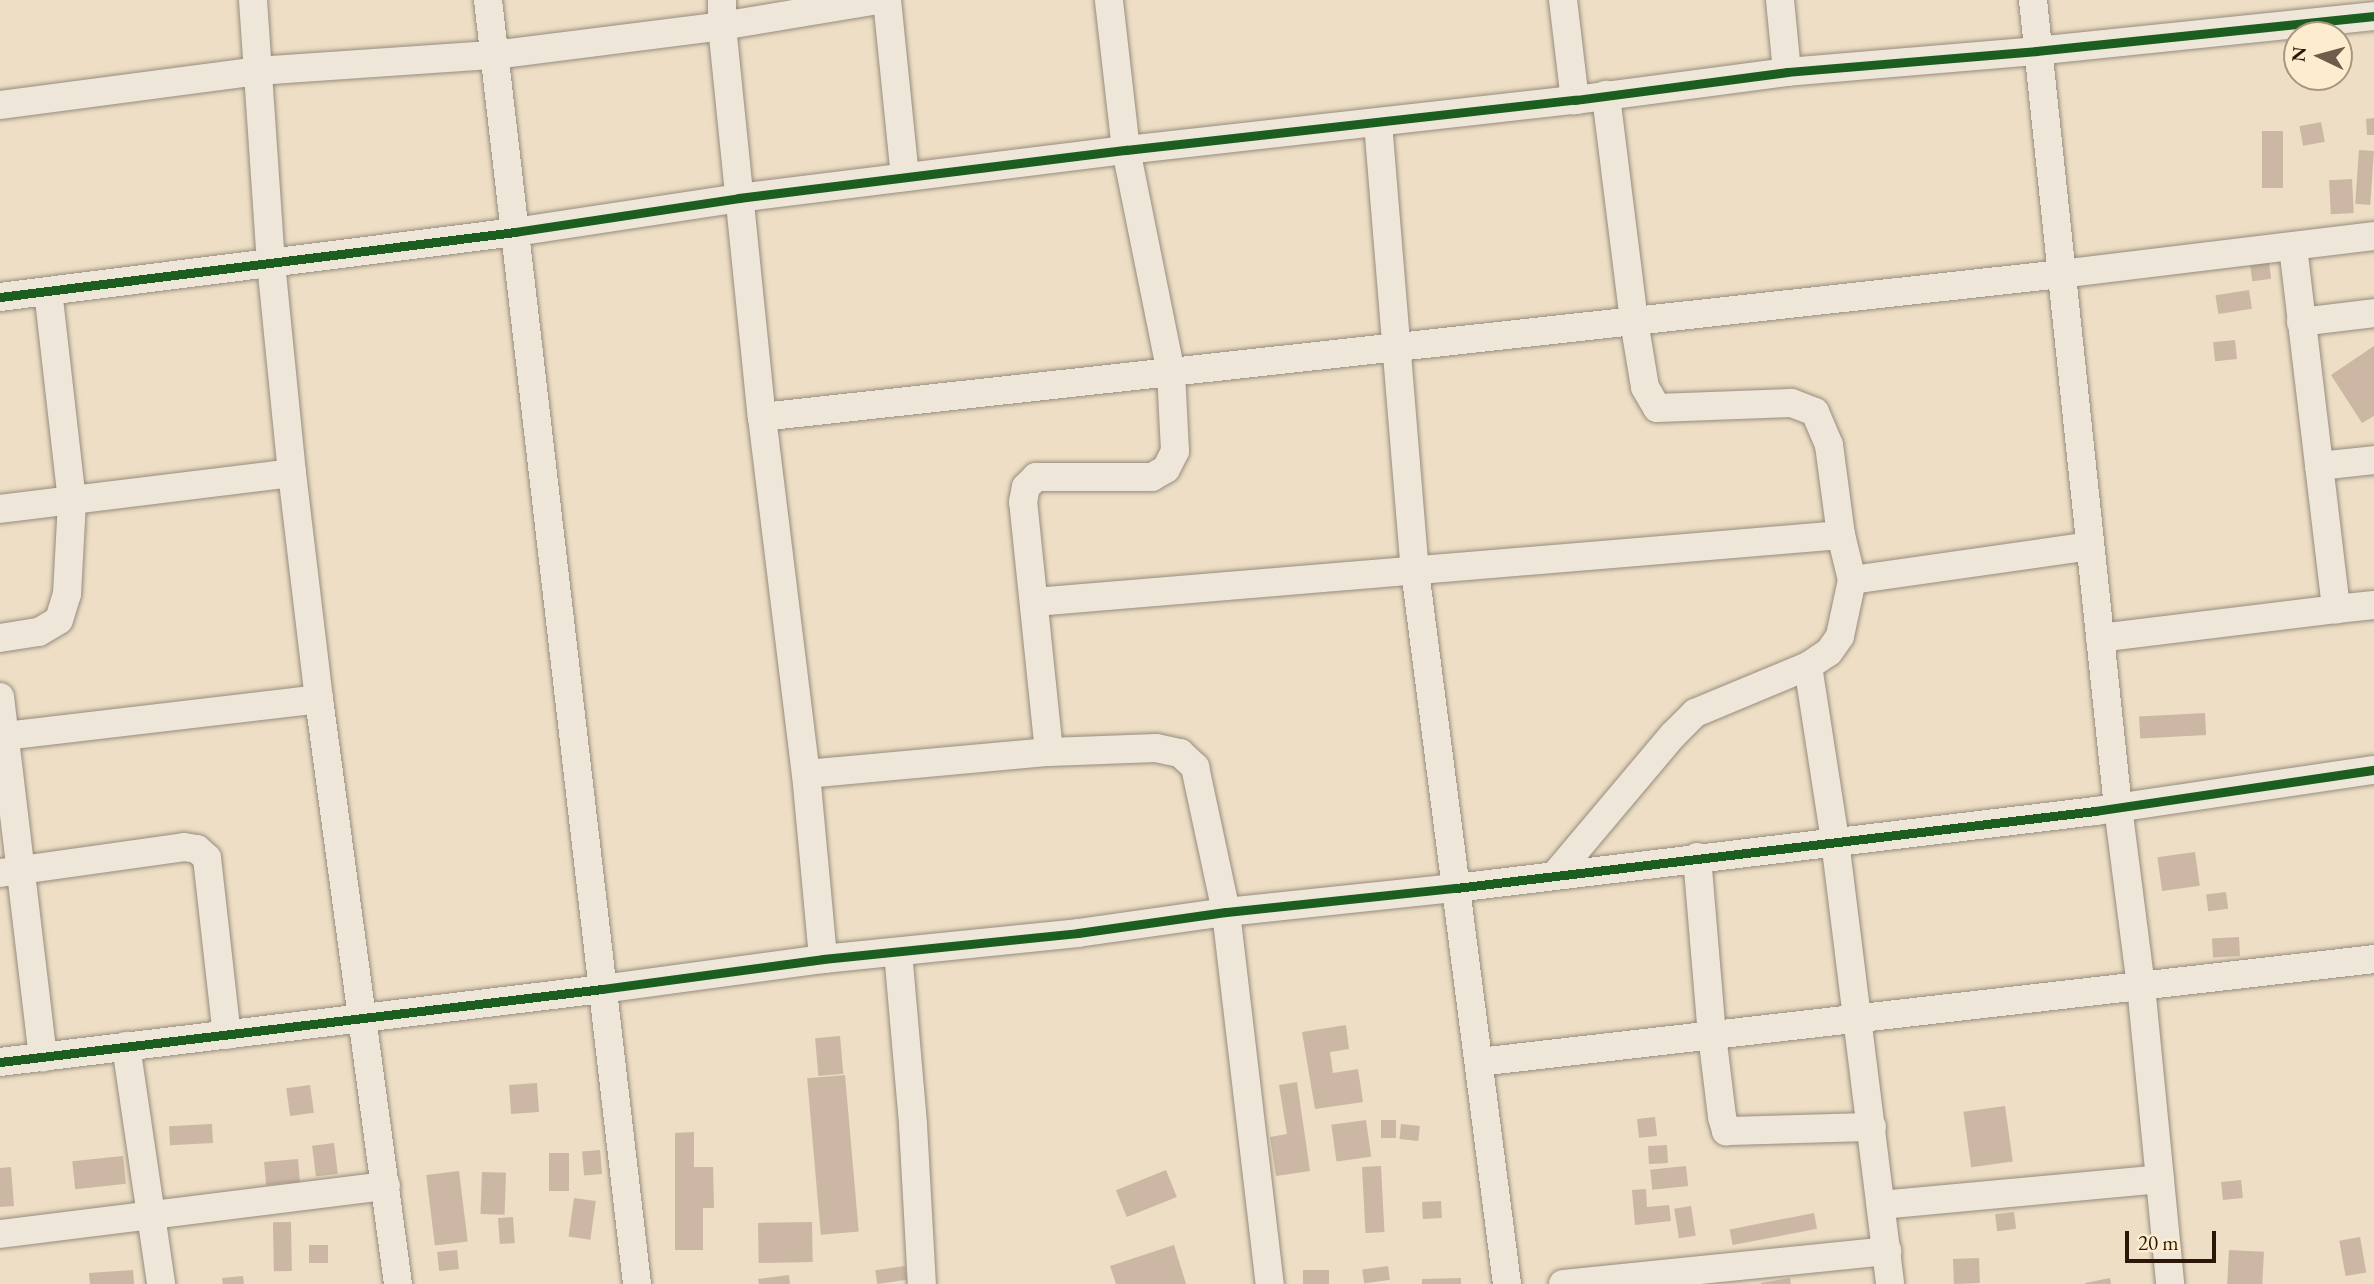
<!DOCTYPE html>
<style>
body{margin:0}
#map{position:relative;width:2374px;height:1284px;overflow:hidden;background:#eddec5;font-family:"EB Garamond",serif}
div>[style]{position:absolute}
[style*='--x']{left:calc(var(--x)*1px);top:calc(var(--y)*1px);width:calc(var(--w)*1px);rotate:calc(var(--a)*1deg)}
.building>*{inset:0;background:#cbb7a3;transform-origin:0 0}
.roads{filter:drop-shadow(0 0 2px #978c7d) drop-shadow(0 0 2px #978c7d)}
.street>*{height:28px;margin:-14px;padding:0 14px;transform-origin:14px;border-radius:14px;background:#efe6da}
.cycleway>*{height:9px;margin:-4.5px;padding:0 4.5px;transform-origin:4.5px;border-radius:4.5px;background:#1b5e20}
span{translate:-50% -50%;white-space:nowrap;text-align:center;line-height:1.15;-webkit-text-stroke:6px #feeccf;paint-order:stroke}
.north{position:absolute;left:2283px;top:21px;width:70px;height:70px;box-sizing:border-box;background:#feeccf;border:2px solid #aa967f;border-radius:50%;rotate:275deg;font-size:19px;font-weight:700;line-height:28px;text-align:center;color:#2b1608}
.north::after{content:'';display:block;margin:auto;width:24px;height:32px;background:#6f5c4a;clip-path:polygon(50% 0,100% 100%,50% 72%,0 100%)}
.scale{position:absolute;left:2125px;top:1231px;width:91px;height:32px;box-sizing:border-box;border:4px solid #2b1608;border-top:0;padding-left:9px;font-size:21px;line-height:24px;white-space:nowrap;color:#2b1608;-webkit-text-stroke:5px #feeccf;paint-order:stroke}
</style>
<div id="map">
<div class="building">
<div style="clip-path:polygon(2374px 118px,2374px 135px,2367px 135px,2366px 119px)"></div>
<div style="left:2321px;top:122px;width:20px;height:22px;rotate:79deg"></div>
<div style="left:2262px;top:131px;width:21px;height:57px"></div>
<div style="left:2359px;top:150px;width:15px;height:54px;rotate:4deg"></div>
<div style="left:2352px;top:179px;width:34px;height:23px;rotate:87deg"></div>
<div style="left:2269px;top:262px;width:17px;height:19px;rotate:83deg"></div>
<div style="left:2249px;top:290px;width:19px;height:34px;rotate:81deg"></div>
<div style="left:2235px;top:340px;width:19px;height:22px;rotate:84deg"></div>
<div style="clip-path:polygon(2374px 346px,2374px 416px,2362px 423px,2331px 375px)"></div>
<div style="left:2205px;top:713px;width:22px;height:66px;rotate:87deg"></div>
<div style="left:2195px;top:852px;width:34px;height:38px;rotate:82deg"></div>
<div style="left:2226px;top:892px;width:17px;height:20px;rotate:83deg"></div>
<div style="left:2239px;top:937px;width:19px;height:27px;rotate:87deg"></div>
<div style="clip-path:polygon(1346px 1025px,1349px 1049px,1330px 1052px,1333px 1073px,1358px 1069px,1363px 1102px,1315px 1109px,1302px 1032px)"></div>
<div style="left:840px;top:1036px;width:38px;height:25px;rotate:85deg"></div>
<div style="left:845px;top:1075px;width:157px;height:38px;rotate:85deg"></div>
<div style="clip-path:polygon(1297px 1082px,1310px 1171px,1276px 1176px,1270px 1137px,1287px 1134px,1279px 1085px)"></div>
<div style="left:537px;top:1083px;width:29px;height:28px;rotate:86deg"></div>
<div style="left:310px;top:1085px;width:28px;height:24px;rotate:82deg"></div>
<div style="left:2005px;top:1106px;width:56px;height:42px;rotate:82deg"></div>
<div style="left:1655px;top:1117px;width:19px;height:18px;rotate:84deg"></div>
<div style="left:1366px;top:1120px;width:37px;height:35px;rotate:82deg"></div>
<div style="left:1381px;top:1120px;width:15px;height:18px"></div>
<div style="left:212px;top:1124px;width:19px;height:43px;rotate:87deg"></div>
<div style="left:1401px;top:1124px;width:19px;height:15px;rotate:6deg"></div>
<div style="clip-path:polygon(694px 1132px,694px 1167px,713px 1167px,714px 1208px,703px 1208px,703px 1250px,675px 1250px,675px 1133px)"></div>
<div style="left:334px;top:1143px;width:31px;height:22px;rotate:83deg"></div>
<div style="left:1667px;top:1145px;width:18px;height:19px;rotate:87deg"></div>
<div style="left:600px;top:1150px;width:24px;height:18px;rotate:85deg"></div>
<div style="left:549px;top:1153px;width:20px;height:38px"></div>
<div style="left:123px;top:1156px;width:28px;height:51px;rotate:84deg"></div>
<div style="left:298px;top:1159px;width:23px;height:34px;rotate:85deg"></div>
<div style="left:1381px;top:1166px;width:66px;height:19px;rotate:87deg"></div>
<div style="left:1686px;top:1166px;width:20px;height:36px;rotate:84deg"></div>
<div style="clip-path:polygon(11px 1167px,14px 1206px,0 1207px,0 1168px)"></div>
<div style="left:1166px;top:1170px;width:29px;height:54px;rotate:68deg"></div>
<div style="left:459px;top:1171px;width:71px;height:33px;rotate:83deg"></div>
<div style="left:482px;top:1172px;width:24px;height:42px;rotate:2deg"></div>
<div style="left:2241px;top:1180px;width:18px;height:20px;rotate:84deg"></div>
<div style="clip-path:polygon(1646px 1189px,1647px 1207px,1669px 1205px,1671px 1221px,1635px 1225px,1632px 1190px)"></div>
<div style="left:574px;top:1198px;width:22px;height:39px;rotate:8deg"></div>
<div style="left:1441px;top:1201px;width:17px;height:19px;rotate:87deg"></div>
<div style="left:1691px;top:1206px;width:30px;height:17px;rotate:81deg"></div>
<div style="left:2014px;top:1212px;width:17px;height:19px;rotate:83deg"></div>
<div style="left:1814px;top:1213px;width:16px;height:86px;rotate:79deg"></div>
<div style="left:513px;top:1217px;width:26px;height:15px;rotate:86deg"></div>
<div style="left:291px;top:1222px;width:49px;height:18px;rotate:89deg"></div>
<div style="left:812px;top:1222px;width:40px;height:54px;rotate:89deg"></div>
<div style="left:2360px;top:1237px;width:36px;height:21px;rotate:80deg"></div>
<div style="left:309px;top:1245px;width:19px;height:18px"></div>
<div style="clip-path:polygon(1174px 1245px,1186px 1284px,1116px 1284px,1110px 1266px)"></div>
<div style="left:457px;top:1250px;width:19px;height:20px;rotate:84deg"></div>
<div style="left:2229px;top:1250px;width:35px;height:34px;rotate:3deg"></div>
<div style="left:1979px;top:1258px;width:25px;height:26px;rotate:88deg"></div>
<div style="left:905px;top:1266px;width:14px;height:30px;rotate:82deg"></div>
<div style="left:1388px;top:1266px;width:14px;height:26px;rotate:82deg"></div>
<div style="clip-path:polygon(133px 1270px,134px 1284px,90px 1284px,89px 1273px)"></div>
<div style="left:1329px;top:1270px;width:14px;height:26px;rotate:90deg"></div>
<div style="clip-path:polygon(789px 1275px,790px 1284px,759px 1284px,758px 1279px)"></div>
<div style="clip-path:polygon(243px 1276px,244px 1284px,223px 1284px,222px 1278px)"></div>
<div style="clip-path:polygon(1461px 1278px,1461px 1284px,1422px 1284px,1422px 1279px)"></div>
<div style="clip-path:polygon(1790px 1278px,1791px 1284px,1761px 1284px,1761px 1283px)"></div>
<div style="clip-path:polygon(2110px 1278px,2111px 1284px,2085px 1284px,2085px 1283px)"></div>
</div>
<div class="roads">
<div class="street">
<div style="--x:253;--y:0;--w:264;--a:86.1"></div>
<div style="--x:271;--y:263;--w:211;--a:84.3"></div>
<div style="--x:292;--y:473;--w:228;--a:83.2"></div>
<div style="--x:319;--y:699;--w:590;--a:82.31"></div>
<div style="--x:488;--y:0;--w:1293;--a:83.38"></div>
<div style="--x:722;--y:0;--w:26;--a:90"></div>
<div style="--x:722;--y:26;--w:393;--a:84.2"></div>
<div style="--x:762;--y:417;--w:360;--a:83"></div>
<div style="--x:806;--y:774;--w:186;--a:84.7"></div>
<div style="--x:887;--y:0;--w:178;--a:84.2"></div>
<div style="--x:1563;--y:0;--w:101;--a:83.2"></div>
<div style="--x:1780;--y:0;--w:72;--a:84.4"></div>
<div style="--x:2033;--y:0;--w:811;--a:83.99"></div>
<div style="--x:2118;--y:807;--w:180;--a:82.7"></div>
<div style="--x:2141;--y:986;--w:299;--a:84.4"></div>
<div style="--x:0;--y:105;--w:259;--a:-7.5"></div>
<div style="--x:257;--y:71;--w:238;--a:-3.9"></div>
<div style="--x:494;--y:55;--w:230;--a:-7.2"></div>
<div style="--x:722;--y:26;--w:158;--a:-9.5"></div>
<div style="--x:1378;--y:123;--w:450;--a:85.3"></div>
<div style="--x:1415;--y:571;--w:719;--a:82.65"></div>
<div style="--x:2293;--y:247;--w:365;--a:83.2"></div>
<div style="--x:2336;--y:609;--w:38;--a:-6"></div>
<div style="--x:0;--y:297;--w:519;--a:-7.19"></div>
<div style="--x:515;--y:232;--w:227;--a:-8.6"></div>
<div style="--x:739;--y:198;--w:390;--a:-7.1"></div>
<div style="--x:1126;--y:150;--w:452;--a:-6.4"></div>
<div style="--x:1575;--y:100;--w:214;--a:-7.5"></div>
<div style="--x:1787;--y:72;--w:250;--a:-4.8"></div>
<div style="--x:2036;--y:51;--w:340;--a:-5.9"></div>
<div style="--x:2301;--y:322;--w:74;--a:-7"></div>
<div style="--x:762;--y:417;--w:1307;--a:-6.28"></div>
<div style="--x:2061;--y:274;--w:315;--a:-6.9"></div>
<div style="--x:2319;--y:466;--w:55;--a:-6.2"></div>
<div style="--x:0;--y:509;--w:294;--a:-7"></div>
<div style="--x:1852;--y:580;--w:240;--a:-8.1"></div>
<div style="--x:1035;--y:602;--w:809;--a:-4.75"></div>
<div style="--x:0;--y:638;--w:39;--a:-9"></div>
<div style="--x:39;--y:632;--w:23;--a:-31"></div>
<div style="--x:59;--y:620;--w:27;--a:-73"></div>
<div style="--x:67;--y:594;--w:93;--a:-86.9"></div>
<div style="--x:72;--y:501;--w:211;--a:-96.5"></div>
<div style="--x:2100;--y:638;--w:238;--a:-7"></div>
<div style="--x:1808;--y:666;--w:177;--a:81.2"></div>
<div style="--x:1835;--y:841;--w:446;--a:82.9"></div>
<div style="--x:0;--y:697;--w:363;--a:83.2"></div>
<div style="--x:5;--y:736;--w:316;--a:-6.7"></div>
<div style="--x:1049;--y:752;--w:251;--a:-95.9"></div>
<div style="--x:1023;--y:502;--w:15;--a:-79"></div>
<div style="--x:1026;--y:487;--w:14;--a:-45"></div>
<div style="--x:1036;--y:477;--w:116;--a:0"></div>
<div style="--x:1152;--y:477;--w:16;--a:-30"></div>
<div style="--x:1166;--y:469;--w:20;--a:-63"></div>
<div style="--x:1175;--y:451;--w:78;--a:-92.9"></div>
<div style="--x:1171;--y:373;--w:227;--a:-101.4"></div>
<div style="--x:1126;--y:150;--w:151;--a:-96.5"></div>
<div style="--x:806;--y:774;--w:244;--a:-5.2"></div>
<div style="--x:1049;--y:752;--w:107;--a:-2.1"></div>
<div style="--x:1156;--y:748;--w:25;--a:12"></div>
<div style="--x:1180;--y:753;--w:21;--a:43"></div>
<div style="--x:1195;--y:767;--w:148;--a:77.9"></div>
<div style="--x:1226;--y:912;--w:375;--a:83.3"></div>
<div style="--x:1697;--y:857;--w:179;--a:85.2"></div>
<div style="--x:1712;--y:1035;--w:83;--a:83"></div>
<div style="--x:1722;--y:1117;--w:15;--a:74"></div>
<div style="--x:1726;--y:1131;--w:146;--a:-1.6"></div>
<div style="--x:0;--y:873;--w:186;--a:-8"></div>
<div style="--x:184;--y:847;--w:13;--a:9"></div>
<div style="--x:197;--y:849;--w:13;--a:42"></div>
<div style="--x:207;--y:858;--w:178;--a:83.6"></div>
<div style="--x:1555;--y:875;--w:183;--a:-49.9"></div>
<div style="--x:1673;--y:735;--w:31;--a:-45"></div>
<div style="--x:1695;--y:713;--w:122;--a:-22.6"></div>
<div style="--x:1808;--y:666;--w:25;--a:-34"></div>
<div style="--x:1829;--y:652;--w:19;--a:-55"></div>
<div style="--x:1840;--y:636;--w:57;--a:-77.9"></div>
<div style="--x:1852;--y:580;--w:46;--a:-103.7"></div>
<div style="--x:1841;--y:535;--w:91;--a:-97.6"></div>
<div style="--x:1829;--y:445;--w:36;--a:-113"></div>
<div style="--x:1815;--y:412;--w:26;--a:-159"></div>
<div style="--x:1791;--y:403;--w:134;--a:177.9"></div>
<div style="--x:1657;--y:408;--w:24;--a:-120"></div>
<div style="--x:1645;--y:387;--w:67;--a:-99.5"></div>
<div style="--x:1634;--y:321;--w:228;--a:-97.1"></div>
<div style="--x:898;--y:952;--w:174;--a:85"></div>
<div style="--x:913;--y:1125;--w:159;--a:86.8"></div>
<div style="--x:126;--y:1046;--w:241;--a:81.6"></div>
<div style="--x:0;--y:1062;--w:606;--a:-6.91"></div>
<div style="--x:602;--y:989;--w:223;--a:-7.7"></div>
<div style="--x:823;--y:959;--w:256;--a:-5.8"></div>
<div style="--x:1078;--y:933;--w:149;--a:-8.1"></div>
<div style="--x:1226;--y:912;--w:231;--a:-6"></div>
<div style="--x:1456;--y:888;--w:644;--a:-6.87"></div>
<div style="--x:2095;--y:811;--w:282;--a:-8.4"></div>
<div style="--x:1479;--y:1062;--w:901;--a:-6.56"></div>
<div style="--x:1881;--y:1205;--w:280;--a:-5.3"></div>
<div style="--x:0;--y:1234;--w:389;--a:-7.1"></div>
<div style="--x:1563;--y:1284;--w:326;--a:-5.8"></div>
</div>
</div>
<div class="cycleway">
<div style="--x:0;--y:297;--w:519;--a:-7.19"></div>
<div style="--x:515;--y:232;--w:227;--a:-8.6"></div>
<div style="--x:739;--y:198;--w:390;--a:-7.1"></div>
<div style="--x:1126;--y:150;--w:452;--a:-6.4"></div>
<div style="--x:1575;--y:100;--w:214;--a:-7.5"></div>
<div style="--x:1787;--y:72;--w:250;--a:-4.8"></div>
<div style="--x:2036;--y:51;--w:340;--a:-5.9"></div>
<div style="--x:0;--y:1062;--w:606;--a:-6.91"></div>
<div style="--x:602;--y:989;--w:223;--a:-7.7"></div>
<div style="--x:823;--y:959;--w:256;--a:-5.8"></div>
<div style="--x:1078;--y:933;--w:149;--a:-8.1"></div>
<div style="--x:1226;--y:912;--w:231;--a:-6"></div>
<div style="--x:1456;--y:888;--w:644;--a:-6.87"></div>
<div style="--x:2095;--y:811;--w:282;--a:-8.4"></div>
</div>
<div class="north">N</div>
<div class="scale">20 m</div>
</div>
